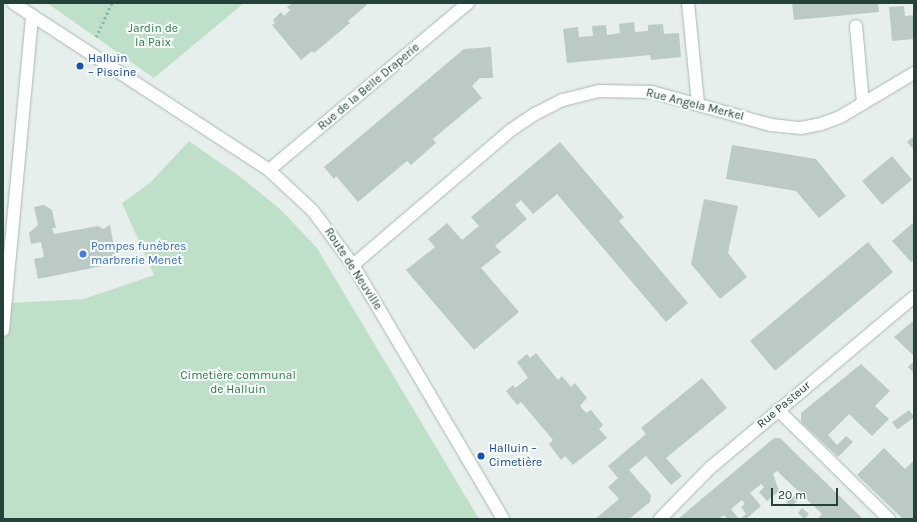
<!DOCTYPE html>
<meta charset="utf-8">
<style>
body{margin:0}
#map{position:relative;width:917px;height:522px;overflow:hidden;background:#e6efeb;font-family:Karla,sans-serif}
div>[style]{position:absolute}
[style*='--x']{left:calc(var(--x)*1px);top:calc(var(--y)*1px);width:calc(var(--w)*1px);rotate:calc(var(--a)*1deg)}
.green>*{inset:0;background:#bfe0c8}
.building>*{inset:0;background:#bbcac4;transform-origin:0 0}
.path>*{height:2.5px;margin-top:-1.25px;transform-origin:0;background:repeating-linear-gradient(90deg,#86b3a5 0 2px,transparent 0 5px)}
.roads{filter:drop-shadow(0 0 1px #a8b8b2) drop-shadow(0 0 1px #a8b8b2)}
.service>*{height:12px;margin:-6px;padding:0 6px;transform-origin:6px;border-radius:6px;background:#fff}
.minor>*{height:12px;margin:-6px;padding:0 6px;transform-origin:6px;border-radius:6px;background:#fff}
.tertiary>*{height:12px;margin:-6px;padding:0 6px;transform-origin:6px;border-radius:6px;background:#fff}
.dots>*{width:11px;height:11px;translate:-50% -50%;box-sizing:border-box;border:2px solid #f7fbf9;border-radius:50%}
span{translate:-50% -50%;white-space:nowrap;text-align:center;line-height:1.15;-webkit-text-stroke:4px #f7fbf9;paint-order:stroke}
.park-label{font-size:12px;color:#2d7a4b}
.transit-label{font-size:12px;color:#164399}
.left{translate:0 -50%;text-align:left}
.street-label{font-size:12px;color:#24423a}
.shop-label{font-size:12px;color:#366cbe}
.frame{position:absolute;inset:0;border:4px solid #24423a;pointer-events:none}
.scale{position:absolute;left:771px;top:488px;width:67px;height:18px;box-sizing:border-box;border:2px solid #24423a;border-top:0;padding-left:5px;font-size:12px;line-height:14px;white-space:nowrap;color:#24423a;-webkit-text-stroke:3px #f7fbf9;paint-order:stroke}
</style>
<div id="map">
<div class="green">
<div style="clip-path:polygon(47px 3px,244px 3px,154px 78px)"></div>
<div style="clip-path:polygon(189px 141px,242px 178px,281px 210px,317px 248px,479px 519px,3px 519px,3px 293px,10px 303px,84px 299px,154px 275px,122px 203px,150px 183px)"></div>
</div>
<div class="building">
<div style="clip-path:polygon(292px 3px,369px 3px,348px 21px,350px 23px,314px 53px,312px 51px,301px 60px,272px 25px,275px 23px,273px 20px,281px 12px,284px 16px,290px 10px,287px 7px)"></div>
<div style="clip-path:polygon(792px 3px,878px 3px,879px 12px,794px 20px)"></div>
<div style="clip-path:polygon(904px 6px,905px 16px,914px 15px,914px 39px,892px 41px,889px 7px)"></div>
<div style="clip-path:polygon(634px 22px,635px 32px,648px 31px,648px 25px,663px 24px,664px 34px,679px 33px,681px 57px,651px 60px,650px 55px,567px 63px,563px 29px,578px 27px,579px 37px,593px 36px,592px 26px,606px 25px,607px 35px,620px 33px,619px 24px)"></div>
<div style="clip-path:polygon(491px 47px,493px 78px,480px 78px,472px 86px,482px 98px,433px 139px,436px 143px,411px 165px,407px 161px,358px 202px,336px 176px,334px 179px,324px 167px,464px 49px)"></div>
<div style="clip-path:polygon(914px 136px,914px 150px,907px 142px)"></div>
<div style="clip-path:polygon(560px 142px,624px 217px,619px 221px,688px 303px,666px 322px,557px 194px,533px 214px,521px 200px,515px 205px,527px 219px,495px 246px,501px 252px,481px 268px,519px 312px,474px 350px,406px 270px,435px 247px,428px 239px,447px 223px,462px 240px,479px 226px,471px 217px)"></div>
<div style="clip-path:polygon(732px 145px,816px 159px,846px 196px,819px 218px,796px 191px,726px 179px)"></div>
<div style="left:892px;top:156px;width:31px;height:39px;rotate:50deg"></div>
<div style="clip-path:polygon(704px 199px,738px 206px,728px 253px,747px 277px,720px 299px,691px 264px)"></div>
<div style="clip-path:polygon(44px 205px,52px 210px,56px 228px,52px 228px,54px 234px,98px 226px,103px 229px,110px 225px,117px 263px,38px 279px,34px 259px,44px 257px,41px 242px,31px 244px,29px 233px,38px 225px,34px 207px)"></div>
<div style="clip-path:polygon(914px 222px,914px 260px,911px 262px,892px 241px)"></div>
<div style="left:868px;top:242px;width:39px;height:154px;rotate:50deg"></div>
<div style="clip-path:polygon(914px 320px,914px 356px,894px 337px)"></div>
<div style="clip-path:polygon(536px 353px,558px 380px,562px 376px,571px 387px,575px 383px,587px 398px,580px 406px,586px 413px,591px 410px,603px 425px,599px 429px,607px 438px,573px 465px,565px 456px,561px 460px,549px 444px,553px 440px,521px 402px,517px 405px,506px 391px,513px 385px,515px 388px,528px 378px,517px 362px,527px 354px,530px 358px)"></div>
<div style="clip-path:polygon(914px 361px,914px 373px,908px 367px)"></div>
<div style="clip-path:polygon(861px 364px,890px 391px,875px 406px,889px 419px,872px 436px,849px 414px,828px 435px,837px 445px,846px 436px,853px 442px,838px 457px,801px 422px,801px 413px)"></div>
<div style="clip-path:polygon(702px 378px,727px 408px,666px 458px,682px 476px,671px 485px,646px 456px,629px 470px,651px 495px,650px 502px,629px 519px,595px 519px,619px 499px,608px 487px,618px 478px,608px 466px,646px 434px,641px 428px)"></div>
<div style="left:909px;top:410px;width:9px;height:21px;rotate:54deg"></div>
<div style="clip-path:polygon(774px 438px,780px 438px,863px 519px,817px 519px,822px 514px,777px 471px,773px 474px,779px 491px,767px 501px,759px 492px,764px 487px,761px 484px,750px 493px,761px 506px,746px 519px,740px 519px,746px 514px,741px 507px,745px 504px,742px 500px,731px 509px,739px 519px,727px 519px,724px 515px,719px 519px,678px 519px)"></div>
<div style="clip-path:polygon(884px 448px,905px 469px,914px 460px,914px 519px,903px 519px,857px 475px)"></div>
<div style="clip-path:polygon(781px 492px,786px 496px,783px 499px,779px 495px)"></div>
<div style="clip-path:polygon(797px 494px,800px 498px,791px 507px,786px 502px)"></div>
<div style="clip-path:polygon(802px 508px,809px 514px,804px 519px,798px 513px)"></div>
</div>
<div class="path">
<div style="--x:96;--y:37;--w:38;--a:-65"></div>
</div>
<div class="roads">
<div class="service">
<div style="--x:688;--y:3;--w:101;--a:84.3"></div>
<div style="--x:856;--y:26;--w:77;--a:84.8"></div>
<div style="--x:3;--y:330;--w:316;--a:-84.7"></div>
</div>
<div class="minor">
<div style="--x:269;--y:170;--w:260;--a:-40"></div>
<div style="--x:353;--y:265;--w:208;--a:-40.5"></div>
<div style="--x:511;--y:130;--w:29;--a:-34"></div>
<div style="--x:535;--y:114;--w:31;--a:-27"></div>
<div style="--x:563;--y:100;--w:37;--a:-14"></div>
<div style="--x:599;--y:91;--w:53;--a:1.1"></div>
<div style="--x:652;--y:92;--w:123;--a:15.5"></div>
<div style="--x:771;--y:125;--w:30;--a:6"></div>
<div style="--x:801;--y:128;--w:20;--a:-11"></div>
<div style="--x:821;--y:124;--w:20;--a:-20"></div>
<div style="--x:840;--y:117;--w:86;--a:-30.7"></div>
<div style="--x:778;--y:410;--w:156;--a:44.5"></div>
<div style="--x:660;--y:519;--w:71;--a:-45.6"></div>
<div style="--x:710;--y:468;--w:266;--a:-40"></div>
</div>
<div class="tertiary">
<div style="--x:13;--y:3;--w:306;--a:33.1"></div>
<div style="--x:269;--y:170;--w:60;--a:43"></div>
<div style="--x:313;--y:211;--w:67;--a:53.5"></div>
<div style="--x:353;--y:265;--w:295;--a:59.4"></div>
</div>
</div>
<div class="dots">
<div style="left:80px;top:66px;background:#1a4fb4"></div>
<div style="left:83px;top:254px;background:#3f7fe0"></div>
<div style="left:481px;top:456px;background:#1a4fb4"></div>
</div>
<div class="park-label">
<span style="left:153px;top:36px">Jardin de<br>la Paix</span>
<span style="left:238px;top:383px">Cimetière communal<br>de Halluin</span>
</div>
<div class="transit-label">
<span class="left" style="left:88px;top:66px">Halluin<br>– Piscine</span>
<span class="left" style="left:489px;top:456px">Halluin –<br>Cimetière</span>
</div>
<div class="street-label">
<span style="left:369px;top:87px;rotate:-40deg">Rue de la Belle Draperie</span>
<span style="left:695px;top:105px;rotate:14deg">Rue Angela Merkel</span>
<span style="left:353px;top:269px;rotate:57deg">Route de Neuville</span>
<span style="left:784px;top:405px;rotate:-40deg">Rue Pasteur</span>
</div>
<div class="shop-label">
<span class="left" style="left:91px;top:254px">Pompes funèbres<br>marbrerie Menet</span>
</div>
<div class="frame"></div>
<div class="scale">20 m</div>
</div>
